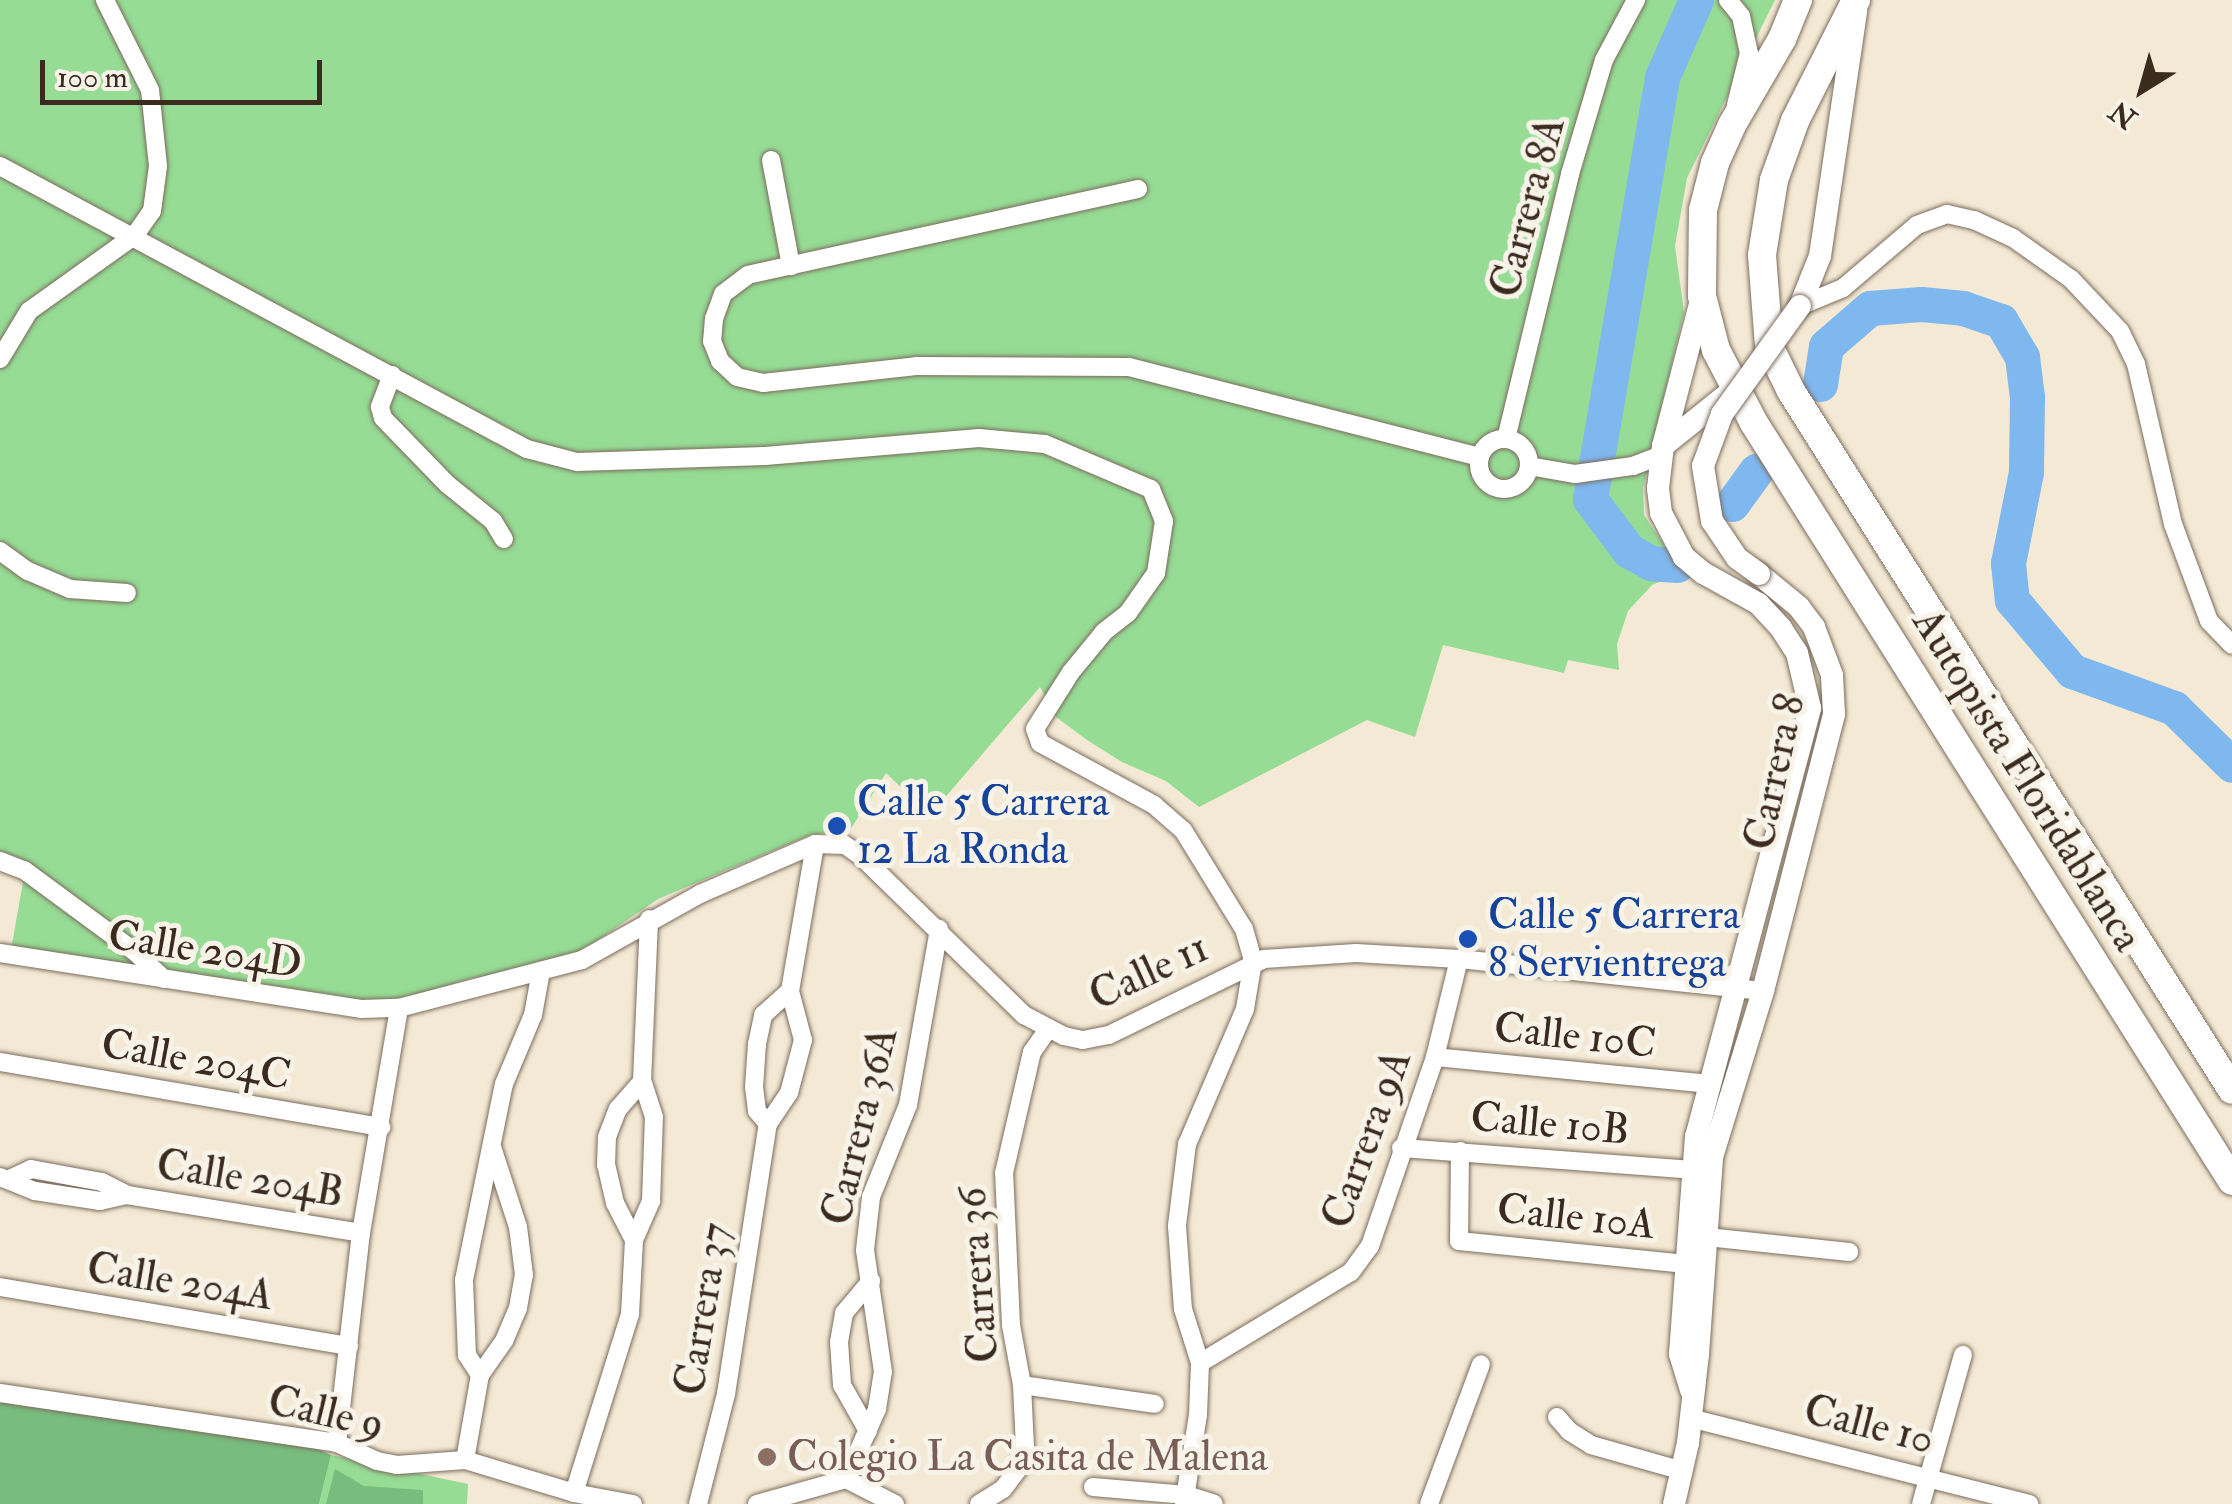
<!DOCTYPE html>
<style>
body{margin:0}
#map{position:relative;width:2232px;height:1504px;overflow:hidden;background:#f4e9d4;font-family:"IM FELL Double Pica",serif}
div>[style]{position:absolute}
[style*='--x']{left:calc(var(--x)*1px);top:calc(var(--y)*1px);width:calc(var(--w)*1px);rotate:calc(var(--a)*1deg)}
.green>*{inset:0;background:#96dc95}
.forest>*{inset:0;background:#78bc7e}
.river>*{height:35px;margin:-17.5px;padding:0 17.5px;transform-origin:17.5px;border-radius:17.5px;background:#7fb7ef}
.roads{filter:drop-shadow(0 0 2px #7c6d5e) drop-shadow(0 0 2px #7c6d5e)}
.minor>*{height:18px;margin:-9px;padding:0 9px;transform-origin:9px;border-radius:9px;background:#fff}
.minor>.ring{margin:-9px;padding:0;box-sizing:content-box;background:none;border:18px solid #fff;border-radius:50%}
.secondary>*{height:22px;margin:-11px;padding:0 11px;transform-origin:11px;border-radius:11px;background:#fff}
.trunk>*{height:28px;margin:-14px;padding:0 14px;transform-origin:14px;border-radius:14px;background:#fff}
.bridges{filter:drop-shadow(0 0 2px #7c6d5e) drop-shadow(0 0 2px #7c6d5e)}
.secondary-bridge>*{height:22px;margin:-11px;padding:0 11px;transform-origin:11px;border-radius:11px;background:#fff}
.dots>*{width:28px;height:28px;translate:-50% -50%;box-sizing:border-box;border:5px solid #f7f3e8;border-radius:50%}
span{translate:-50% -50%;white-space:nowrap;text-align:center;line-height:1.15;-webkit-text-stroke:10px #f7f3e8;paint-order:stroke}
.street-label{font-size:42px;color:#3b2a1e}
.transit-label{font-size:42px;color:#164399}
.left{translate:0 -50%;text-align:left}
.education-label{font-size:42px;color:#785e54}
.north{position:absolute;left:2092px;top:40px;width:100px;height:100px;-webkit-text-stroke:8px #f7f3e8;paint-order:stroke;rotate:217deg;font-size:28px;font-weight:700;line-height:40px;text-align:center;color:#3b2a1e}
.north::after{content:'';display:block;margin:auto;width:35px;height:45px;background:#3b2a1e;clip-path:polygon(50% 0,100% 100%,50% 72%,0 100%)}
.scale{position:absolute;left:40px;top:60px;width:282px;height:45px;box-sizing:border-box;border:5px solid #3b2a1e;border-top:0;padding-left:12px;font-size:30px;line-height:35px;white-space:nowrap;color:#3b2a1e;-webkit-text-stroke:8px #f7f3e8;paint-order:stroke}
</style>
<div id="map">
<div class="green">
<div style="clip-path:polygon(0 0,1775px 0,1687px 178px,1675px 246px,1684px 312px,1643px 488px,1644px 515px,1682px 572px,1652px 585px,1628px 611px,1617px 644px,1619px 670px,1568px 660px,1564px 673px,1443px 645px,1415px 737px,1367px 720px,1199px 807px,1166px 781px,1122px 762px,1087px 740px,1056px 717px,1040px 687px,930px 815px,886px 773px,850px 830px,810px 835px,658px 899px,577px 954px,543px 966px,468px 979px,401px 1002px,369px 1005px,11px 950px,24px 876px,0 859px)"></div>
<div style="clip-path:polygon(331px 1455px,468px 1484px,467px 1504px,319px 1504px)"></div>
</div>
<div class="forest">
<div style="clip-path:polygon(0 1396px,314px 1447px,331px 1455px,319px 1504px,0 1504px)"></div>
<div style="clip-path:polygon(335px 1469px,364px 1486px,423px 1490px,423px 1504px,326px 1504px)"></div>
</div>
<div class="river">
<div style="--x:1820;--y:384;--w:38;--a:-81"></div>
<div style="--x:1826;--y:346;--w:58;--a:-40.8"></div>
<div style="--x:1870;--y:308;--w:51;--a:-4.5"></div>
<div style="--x:1921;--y:304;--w:42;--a:5.4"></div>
<div style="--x:1963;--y:308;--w:40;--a:18.9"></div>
<div style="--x:2001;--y:321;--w:42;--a:59.7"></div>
<div style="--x:2022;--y:357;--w:40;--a:82.9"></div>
<div style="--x:2027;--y:397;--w:75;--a:90.8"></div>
<div style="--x:2026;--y:472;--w:93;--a:101.2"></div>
<div style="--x:2008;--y:563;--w:37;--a:84"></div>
<div style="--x:2012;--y:600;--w:93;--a:49.8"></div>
<div style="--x:2072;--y:671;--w:109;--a:19.9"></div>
<div style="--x:2174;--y:708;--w:81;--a:44.5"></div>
<div style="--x:1732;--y:504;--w:41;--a:-54"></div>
<div style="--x:1677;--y:565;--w:26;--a:-176"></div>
<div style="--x:1651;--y:563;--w:25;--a:-151"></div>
<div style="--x:1629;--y:551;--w:65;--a:-126.9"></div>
<div style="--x:1590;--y:499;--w:428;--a:-80.3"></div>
<div style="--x:1662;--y:77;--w:84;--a:-66.2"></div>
</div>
<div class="roads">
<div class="minor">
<div style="--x:1728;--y:0;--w:21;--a:51"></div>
<div style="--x:1741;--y:16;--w:38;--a:78"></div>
<div style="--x:1749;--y:53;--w:54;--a:104"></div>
<div style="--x:771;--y:160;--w:108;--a:79.3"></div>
<div style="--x:0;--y:166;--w:598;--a:28.24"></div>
<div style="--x:527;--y:449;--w:52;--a:14.6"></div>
<div style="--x:577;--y:462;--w:188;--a:-1.8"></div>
<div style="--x:765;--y:456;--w:215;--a:-4.8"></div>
<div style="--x:979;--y:438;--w:66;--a:5.2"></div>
<div style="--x:1045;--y:444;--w:115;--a:23"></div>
<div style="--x:1151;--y:489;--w:35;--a:68"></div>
<div style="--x:1164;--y:521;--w:53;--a:98.7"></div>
<div style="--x:1156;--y:573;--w:49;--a:125"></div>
<div style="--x:1128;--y:613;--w:31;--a:142"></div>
<div style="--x:1104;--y:632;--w:52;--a:129.5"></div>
<div style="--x:1071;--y:672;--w:67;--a:122.3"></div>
<div style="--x:1035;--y:729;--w:15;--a:70"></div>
<div style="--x:1040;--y:743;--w:130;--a:28.5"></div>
<div style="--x:1154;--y:805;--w:38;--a:41"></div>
<div style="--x:1183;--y:830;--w:116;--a:58.4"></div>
<div style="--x:1244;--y:929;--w:33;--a:74"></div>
<div style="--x:1253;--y:961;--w:49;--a:99.5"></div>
<div style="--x:1245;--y:1009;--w:147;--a:113.2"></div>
<div style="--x:1187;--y:1144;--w:83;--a:97"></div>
<div style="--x:1177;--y:1226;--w:83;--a:85.9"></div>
<div style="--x:1183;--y:1309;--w:57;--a:72.5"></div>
<div style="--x:1138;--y:189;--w:399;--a:167.6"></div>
<div style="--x:748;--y:275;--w:31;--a:143"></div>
<div style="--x:723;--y:294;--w:27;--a:110"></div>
<div style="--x:714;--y:319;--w:22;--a:95"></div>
<div style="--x:712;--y:341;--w:22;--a:68"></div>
<div style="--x:720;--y:361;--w:23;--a:43"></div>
<div style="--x:737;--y:377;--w:27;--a:13"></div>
<div style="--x:763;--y:383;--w:154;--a:-6.3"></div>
<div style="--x:916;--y:366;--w:213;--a:0.3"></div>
<div style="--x:1129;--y:367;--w:362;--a:14.4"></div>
<div style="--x:1800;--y:306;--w:47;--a:-22.7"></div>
<div style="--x:1843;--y:288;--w:97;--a:-40.4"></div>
<div style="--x:1917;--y:225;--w:32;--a:-20"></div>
<div style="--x:1947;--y:214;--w:28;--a:13"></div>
<div style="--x:1974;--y:220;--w:43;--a:24.8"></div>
<div style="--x:2013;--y:238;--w:71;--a:35.3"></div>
<div style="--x:2071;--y:279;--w:71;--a:46.7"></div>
<div style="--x:2120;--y:331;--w:37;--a:64"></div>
<div style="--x:2136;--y:364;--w:164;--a:77"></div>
<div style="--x:2173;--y:524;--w:103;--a:69.6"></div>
<div style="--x:2209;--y:621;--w:33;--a:46"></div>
<div style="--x:0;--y:359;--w:56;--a:-58.9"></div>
<div style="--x:29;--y:311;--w:130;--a:-35.6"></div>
<div style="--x:135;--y:235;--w:29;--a:-55"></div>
<div style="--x:152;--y:211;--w:45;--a:-82.4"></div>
<div style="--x:158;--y:166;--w:76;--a:-96"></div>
<div style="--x:150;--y:90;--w:101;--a:-116.6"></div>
<div style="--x:392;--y:375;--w:34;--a:111"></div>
<div style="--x:380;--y:407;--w:11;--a:75"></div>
<div style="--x:383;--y:418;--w:92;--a:45.9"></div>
<div style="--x:447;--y:484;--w:59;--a:38.8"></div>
<div style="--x:493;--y:521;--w:21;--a:59"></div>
<div style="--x:1506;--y:439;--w:273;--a:-76.4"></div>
<div style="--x:1570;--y:174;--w:119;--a:-73.4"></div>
<div style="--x:1604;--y:60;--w:68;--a:-61.9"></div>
<div class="ring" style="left:1479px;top:439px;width:32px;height:32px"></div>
<div style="--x:1529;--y:466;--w:47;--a:9.9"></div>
<div style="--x:1575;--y:474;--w:59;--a:-7.9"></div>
<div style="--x:1633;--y:466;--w:30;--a:-21"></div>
<div style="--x:0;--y:551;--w:34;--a:36"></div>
<div style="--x:28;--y:571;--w:46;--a:23.2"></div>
<div style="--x:70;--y:589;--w:57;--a:4"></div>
<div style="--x:0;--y:861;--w:26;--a:21"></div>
<div style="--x:24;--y:870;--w:137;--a:36.4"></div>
<div style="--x:134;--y:951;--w:41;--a:43"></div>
<div style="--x:0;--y:953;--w:365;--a:8.8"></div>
<div style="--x:361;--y:1009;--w:38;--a:-2"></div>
<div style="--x:399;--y:1008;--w:189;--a:-14.7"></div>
<div style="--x:582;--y:960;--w:135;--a:-29.2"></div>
<div style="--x:700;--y:894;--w:125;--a:-23.5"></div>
<div style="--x:815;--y:844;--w:30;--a:2"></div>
<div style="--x:845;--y:845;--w:19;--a:35"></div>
<div style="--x:861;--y:856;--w:228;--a:44.3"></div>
<div style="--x:1024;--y:1015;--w:45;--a:27.7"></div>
<div style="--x:1064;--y:1036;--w:19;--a:12"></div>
<div style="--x:1083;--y:1040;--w:26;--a:-11"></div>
<div style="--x:1109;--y:1035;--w:173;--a:-26.1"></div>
<div style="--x:1264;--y:959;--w:92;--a:-3.7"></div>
<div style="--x:1356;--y:953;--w:103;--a:3.3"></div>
<div style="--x:1459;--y:959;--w:306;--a:6"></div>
<div style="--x:1435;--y:1057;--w:275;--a:5.6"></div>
<div style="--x:0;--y:1062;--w:387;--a:9.7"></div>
<div style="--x:768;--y:1124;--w:17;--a:-130"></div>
<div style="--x:757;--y:1111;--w:24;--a:-97"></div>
<div style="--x:754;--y:1087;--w:43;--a:-86"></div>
<div style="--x:757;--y:1044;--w:30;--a:-78"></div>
<div style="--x:763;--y:1015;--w:36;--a:-42"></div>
<div style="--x:1401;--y:1148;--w:293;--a:4.3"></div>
<div style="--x:1460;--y:1151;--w:90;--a:90.6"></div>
<div style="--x:1459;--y:1241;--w:228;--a:5.8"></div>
<div style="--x:0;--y:1177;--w:38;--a:22"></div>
<div style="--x:35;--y:1191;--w:66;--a:8.7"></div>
<div style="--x:100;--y:1201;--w:28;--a:-13"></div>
<div style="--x:12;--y:1178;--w:21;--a:-25"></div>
<div style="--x:31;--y:1169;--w:72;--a:10.4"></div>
<div style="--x:102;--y:1182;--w:28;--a:27"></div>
<div style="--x:127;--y:1195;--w:237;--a:9.2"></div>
<div style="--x:1707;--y:1237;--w:143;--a:6"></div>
<div style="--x:634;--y:1240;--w:42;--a:-117.2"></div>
<div style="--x:615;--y:1203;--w:39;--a:-103"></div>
<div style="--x:606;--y:1165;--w:28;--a:-88"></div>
<div style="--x:607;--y:1137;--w:30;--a:-69"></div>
<div style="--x:618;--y:1109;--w:37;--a:-49"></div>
<div style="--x:0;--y:1287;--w:354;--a:9.6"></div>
<div style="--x:480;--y:1375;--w:24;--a:-123"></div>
<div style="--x:467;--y:1355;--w:75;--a:-92.3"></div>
<div style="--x:464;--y:1280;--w:200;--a:-78.5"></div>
<div style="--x:504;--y:1084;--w:75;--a:-67.2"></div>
<div style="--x:533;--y:1015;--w:45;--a:-79.7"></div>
<div style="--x:1022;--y:1385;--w:134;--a:8.1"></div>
<div style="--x:0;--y:1393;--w:341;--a:8.4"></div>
<div style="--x:337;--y:1443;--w:44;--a:24.2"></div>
<div style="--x:377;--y:1461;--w:20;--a:11"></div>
<div style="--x:397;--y:1465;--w:68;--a:-4.2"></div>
<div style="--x:465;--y:1460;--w:114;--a:16.8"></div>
<div style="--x:574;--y:1493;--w:60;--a:10.6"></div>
<div style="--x:1557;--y:1417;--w:18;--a:49"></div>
<div style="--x:1569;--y:1431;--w:26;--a:32"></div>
<div style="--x:1591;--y:1445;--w:96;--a:15.8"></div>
<div style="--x:1690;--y:1418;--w:350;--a:14.2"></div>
<div style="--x:868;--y:1431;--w:53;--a:-119.5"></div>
<div style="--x:842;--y:1385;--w:43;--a:-94"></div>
<div style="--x:839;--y:1342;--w:29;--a:-80"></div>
<div style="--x:844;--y:1313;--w:42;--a:-49.8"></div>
<div style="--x:337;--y:1443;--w:211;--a:-83.5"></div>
<div style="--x:361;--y:1233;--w:228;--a:-80.4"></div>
<div style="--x:465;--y:1460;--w:86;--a:-80"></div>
<div style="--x:480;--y:1375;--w:42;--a:-54.8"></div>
<div style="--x:504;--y:1341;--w:36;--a:-67"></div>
<div style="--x:518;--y:1308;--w:34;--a:-80"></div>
<div style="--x:524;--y:1275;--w:48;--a:-97.1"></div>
<div style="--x:518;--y:1227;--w:84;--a:-108"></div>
<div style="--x:846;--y:1479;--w:77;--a:-66.1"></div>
<div style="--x:877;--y:1409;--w:37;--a:-81"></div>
<div style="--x:883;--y:1372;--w:123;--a:-98.4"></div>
<div style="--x:865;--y:1250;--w:53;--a:-83.5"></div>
<div style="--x:871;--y:1197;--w:99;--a:-68.1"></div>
<div style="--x:908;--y:1105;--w:179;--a:-80"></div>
<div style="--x:1093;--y:1487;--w:94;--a:4.9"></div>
<div style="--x:1187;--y:1495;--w:28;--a:18"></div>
<div style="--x:574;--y:1493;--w:188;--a:-72.6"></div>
<div style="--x:630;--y:1314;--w:74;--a:-86.9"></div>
<div style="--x:634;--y:1240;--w:43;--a:-66.4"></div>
<div style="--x:651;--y:1201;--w:84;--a:-88"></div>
<div style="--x:654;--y:1117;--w:38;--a:-108"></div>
<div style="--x:642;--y:1081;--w:162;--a:-87.5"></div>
<div style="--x:698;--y:1504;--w:114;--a:-75.7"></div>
<div style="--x:726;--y:1394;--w:273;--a:-81.2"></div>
<div style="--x:768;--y:1124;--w:37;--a:-56"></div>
<div style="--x:789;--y:1093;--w:55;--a:-75.2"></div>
<div style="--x:803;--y:1040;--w:51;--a:-104.9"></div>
<div style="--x:790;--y:991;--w:149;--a:-80.3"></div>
<div style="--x:757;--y:1504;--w:92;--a:-15.7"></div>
<div style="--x:846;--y:1479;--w:55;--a:27"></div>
<div style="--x:979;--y:1504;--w:28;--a:-32"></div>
<div style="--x:1003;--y:1489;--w:26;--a:-53"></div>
<div style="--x:1019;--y:1468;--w:22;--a:-74"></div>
<div style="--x:1025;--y:1447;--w:62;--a:-92.8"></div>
<div style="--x:1022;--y:1385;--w:61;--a:-100.4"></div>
<div style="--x:1011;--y:1325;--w:152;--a:-92.6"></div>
<div style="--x:1004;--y:1173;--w:124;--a:-77"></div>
<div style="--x:1032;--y:1052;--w:28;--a:-55"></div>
<div style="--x:1184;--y:1504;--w:90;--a:-81.1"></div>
<div style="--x:1198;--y:1415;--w:52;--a:-87.8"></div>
<div style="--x:1200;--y:1363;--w:176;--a:-31.1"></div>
<div style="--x:1351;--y:1272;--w:32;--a:-54"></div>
<div style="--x:1370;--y:1246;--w:200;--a:-71"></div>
<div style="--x:1435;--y:1057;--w:101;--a:-76.2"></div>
<div style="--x:1429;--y:1504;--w:149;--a:-69.6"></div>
<div style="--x:1921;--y:1504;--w:155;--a:-74.3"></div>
</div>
<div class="secondary">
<div style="--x:1800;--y:306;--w:54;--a:-68.2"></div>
<div style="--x:1820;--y:256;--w:248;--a:-81.6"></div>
<div style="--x:1663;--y:446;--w:91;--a:-38.8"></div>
<div style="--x:1691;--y:1390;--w:38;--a:-107"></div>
<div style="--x:1680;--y:1354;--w:218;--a:-85.8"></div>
<div style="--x:1696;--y:1137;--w:444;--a:-75.1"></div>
<div style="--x:1810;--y:708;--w:57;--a:-103.3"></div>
<div style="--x:1797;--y:653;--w:30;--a:-123"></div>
<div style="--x:1781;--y:628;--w:33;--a:-133"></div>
<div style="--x:1759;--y:604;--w:64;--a:-151"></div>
<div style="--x:1703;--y:573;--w:25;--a:-140"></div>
<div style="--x:1684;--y:557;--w:50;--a:-117.6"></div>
<div style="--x:1661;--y:513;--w:25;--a:-97"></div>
<div style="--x:1658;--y:488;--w:42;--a:-83.2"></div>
<div style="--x:1663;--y:446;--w:155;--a:-75.4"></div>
<div style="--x:1674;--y:1504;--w:63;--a:-77.1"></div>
<div style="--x:1688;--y:1443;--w:90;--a:-83.6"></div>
<div style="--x:1698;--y:1354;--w:197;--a:-85.9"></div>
<div style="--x:1712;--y:1157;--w:174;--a:-72.9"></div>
<div style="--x:1763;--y:991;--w:286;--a:-75.6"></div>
<div style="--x:1834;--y:714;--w:39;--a:-93"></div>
<div style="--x:1832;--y:675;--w:51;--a:-110.6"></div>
<div style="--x:1814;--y:627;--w:25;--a:-127"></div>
<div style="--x:1799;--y:607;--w:52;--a:-140.5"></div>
</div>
<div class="trunk">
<div style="--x:1798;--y:0;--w:42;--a:112.3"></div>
<div style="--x:1782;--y:39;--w:99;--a:120.2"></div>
<div style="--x:1732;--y:125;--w:42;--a:114.1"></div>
<div style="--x:1715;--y:163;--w:49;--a:104.3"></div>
<div style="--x:1703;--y:210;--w:86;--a:90.7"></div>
<div style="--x:1702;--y:296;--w:56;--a:75.5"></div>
<div style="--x:1716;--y:350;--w:82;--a:62.5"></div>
<div style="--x:1754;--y:423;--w:896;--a:57.76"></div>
<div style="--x:1856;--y:0;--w:136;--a:116.8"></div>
<div style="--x:1795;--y:121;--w:63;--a:109.6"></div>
<div style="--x:1774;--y:180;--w:76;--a:99.1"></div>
<div style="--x:1762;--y:255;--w:91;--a:85.6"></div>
<div style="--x:1769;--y:346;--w:50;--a:63.9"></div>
<div style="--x:1791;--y:391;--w:826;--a:57.75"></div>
</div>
</div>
<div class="bridges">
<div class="secondary-bridge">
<div style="--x:1759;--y:574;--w:27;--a:-144"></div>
<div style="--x:1737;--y:558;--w:45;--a:-124"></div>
<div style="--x:1712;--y:521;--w:56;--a:-99.3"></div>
<div style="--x:1703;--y:466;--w:55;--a:-69.9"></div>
<div style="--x:1722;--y:414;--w:133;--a:-54.2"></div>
</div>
</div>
<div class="dots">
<div style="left:837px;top:826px;background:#1a4fb4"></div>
<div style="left:1468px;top:939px;background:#1a4fb4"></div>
<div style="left:767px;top:1457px;background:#8d6e63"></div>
</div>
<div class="street-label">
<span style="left:1528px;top:207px;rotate:-75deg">Carrera 8A</span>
<span style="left:1775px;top:772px;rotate:-78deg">Carrera 8</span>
<span style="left:2027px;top:780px;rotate:58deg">Autopista Floridablanca</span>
<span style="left:205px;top:950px;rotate:9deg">Calle 204D</span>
<span style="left:1149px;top:972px;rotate:-25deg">Calle 11</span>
<span style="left:1575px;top:1036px;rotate:6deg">Calle 10C</span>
<span style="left:196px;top:1060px;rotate:10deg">Calle 204C</span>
<span style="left:1550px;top:1124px;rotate:5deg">Calle 10B</span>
<span style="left:860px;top:1126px;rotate:-76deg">Carrera 36A</span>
<span style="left:1367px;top:1139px;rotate:-70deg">Carrera 9A</span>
<span style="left:250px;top:1179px;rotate:9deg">Calle 204B</span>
<span style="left:1576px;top:1217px;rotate:6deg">Calle 10A</span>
<span style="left:978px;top:1275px;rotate:-94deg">Carrera 36</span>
<span style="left:180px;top:1282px;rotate:9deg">Calle 204A</span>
<span style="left:703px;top:1309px;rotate:-81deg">Carrera 37</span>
<span style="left:326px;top:1413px;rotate:13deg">Calle 9</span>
<span style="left:1869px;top:1425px;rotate:14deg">Calle 10</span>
</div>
<div class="transit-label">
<span class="left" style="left:857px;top:826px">Calle 5 Carrera<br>12 La Ronda</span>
<span class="left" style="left:1488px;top:939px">Calle 5 Carrera<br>8 Servientrega</span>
</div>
<div class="education-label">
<span class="left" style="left:787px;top:1457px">Colegio La Casita de Malena</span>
</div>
<div class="north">N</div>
<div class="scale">100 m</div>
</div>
